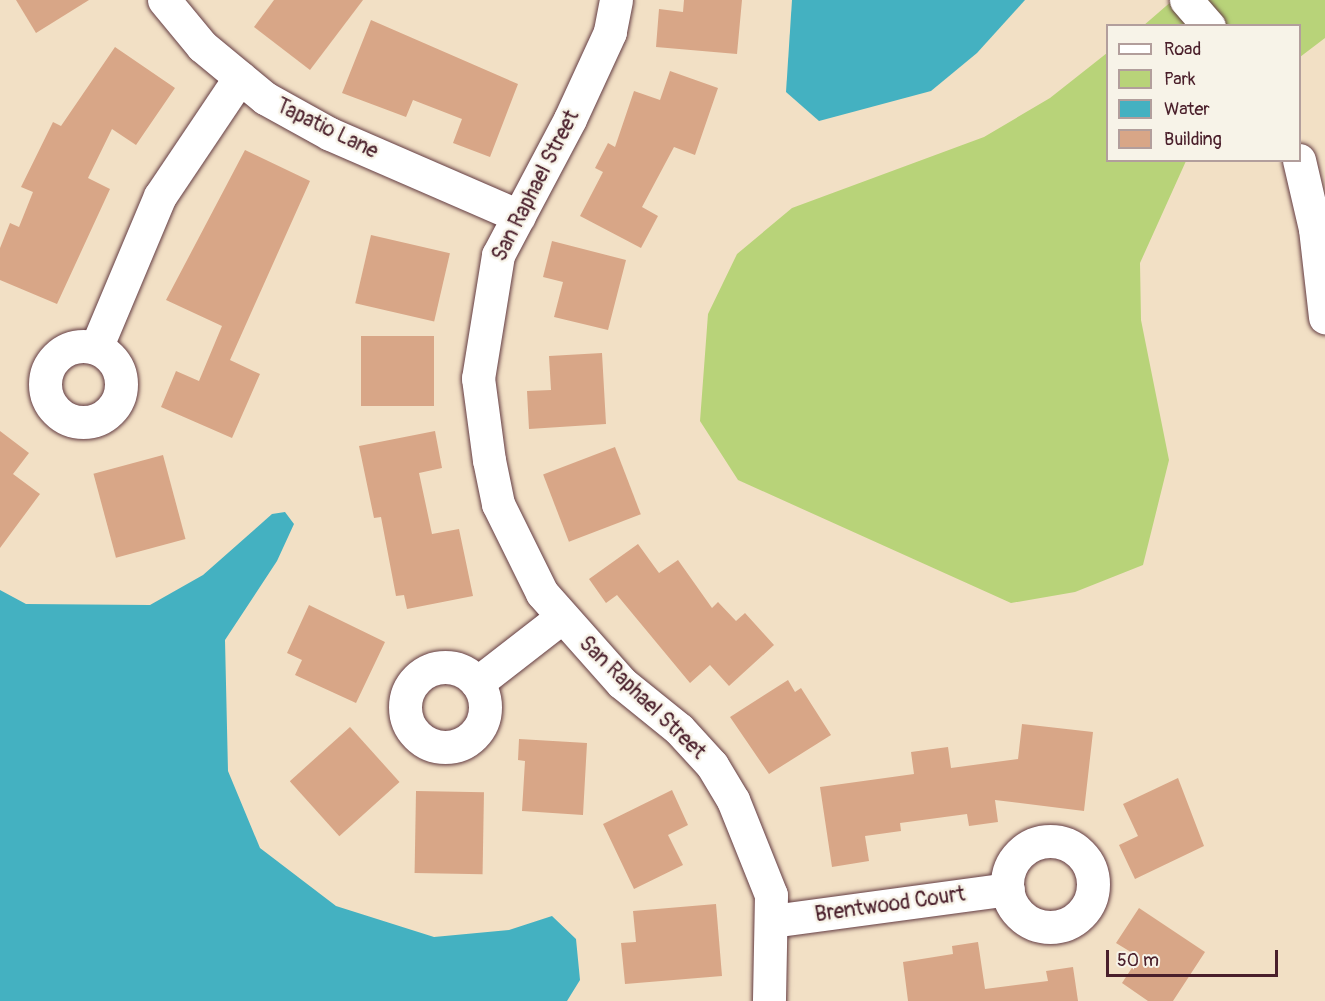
<!DOCTYPE html>
<style>
body{margin:0}
#map{position:relative;width:1325px;height:1001px;overflow:hidden;background:#f2e0c5;font-family:Pangolin,sans-serif}
div>[style]{position:absolute}
[style*='--x']{left:calc(var(--x)*1px);top:calc(var(--y)*1px);width:calc(var(--w)*1px);rotate:calc(var(--a)*1deg)}
.green>*{inset:0;background:#b8d379}
.water>*{inset:0;background:#44b1c1}
.building>*{inset:0;background:#d8a687;transform-origin:0 0}
.roads{filter:drop-shadow(0 0 2px #633c42) drop-shadow(0 0 2px #633c42)}
.minor>*{height:33px;margin:-16.5px;padding:0 16.5px;transform-origin:16.5px;border-radius:16.5px;background:#fff}
.minor>.ring{margin:-16.5px;padding:0;box-sizing:content-box;background:none;border:33px solid #fff;border-radius:50%}
span{translate:-50% -50%;white-space:nowrap;text-align:center;line-height:1.15;-webkit-text-stroke:5px #f7f3e8;paint-order:stroke}
.street-label{font-size:21px;color:#4a1f2b}
.legend{position:absolute;left:1106px;top:24px;width:195px;height:138px;box-sizing:border-box;background:#f7f3e8;border:2px solid #b29e9c;margin:0;padding:8px 10px;list-style:none;font-size:18px;color:#4a1f2b}
.legend li{display:flex;align-items:center;gap:12px;height:30px}
.legend b{width:30px;border:2px solid #b29e9c}
.scale{position:absolute;left:1106px;top:950px;width:172px;height:27px;box-sizing:border-box;border:3px solid #4a1f2b;border-top:0;padding-left:8px;font-size:18px;line-height:21px;white-space:nowrap;color:#4a1f2b;-webkit-text-stroke:4px #f7f3e8;paint-order:stroke}
</style>
<div id="map">
<div class="green">
<div style="clip-path:polygon(1173px 0,1325px 0,1325px 38px,1300px 57px,1300px 26px,1143px 26px)"></div>
<div style="clip-path:polygon(1107px 53px,1108px 160px,1186px 161px,1140px 263px,1141px 320px,1169px 460px,1143px 565px,1075px 592px,1011px 603px,738px 480px,700px 421px,708px 314px,737px 254px,792px 208px,984px 137px,1050px 98px)"></div>
</div>
<div class="water">
<div style="clip-path:polygon(792px 0,1025px 0,977px 53px,931px 91px,819px 121px,786px 92px)"></div>
<div style="clip-path:polygon(285px 512px,294px 524px,277px 561px,225px 640px,228px 771px,260px 848px,336px 906px,434px 937px,509px 930px,552px 916px,576px 939px,580px 980px,567px 1001px,0 1001px,0 590px,26px 604px,150px 605px,203px 575px,272px 514px)"></div>
</div>
<div class="building">
<div style="clip-path:polygon(16px 0,89px 0,36px 33px)"></div>
<div style="clip-path:polygon(274px 0,363px 0,310px 70px,254px 27px)"></div>
<div style="clip-path:polygon(684px 0,742px 0,737px 54px,656px 47px,659px 9px,683px 12px)"></div>
<div style="clip-path:polygon(371px 20px,518px 84px,490px 157px,453px 143px,462px 119px,413px 100px,406px 117px,342px 93px)"></div>
<div style="clip-path:polygon(115px 47px,175px 88px,136px 145px,112px 129px,88px 178px,110px 189px,57px 304px,0 280px,0 248px,10px 223px,19px 227px,33px 192px,21px 187px,53px 122px,61px 126px)"></div>
<div style="clip-path:polygon(670px 71px,718px 88px,695px 155px,674px 147px,642px 207px,658px 216px,641px 248px,580px 216px,603px 172px,595px 168px,608px 143px,615px 147px,634px 91px,660px 100px)"></div>
<div style="clip-path:polygon(245px 150px,310px 181px,230px 360px,260px 374px,232px 438px,161px 407px,176px 371px,199px 381px,222px 326px,166px 300px)"></div>
<div style="left:371px;top:235px;width:81px;height:70px;rotate:13deg"></div>
<div style="clip-path:polygon(552px 241px,626px 260px,608px 330px,554px 317px,563px 282px,543px 277px)"></div>
<div style="left:434px;top:336px;width:70px;height:73px;rotate:90deg"></div>
<div style="clip-path:polygon(602px 353px,606px 424px,529px 429px,527px 391px,551px 390px,549px 356px)"></div>
<div style="clip-path:polygon(0 431px,29px 453px,13px 474px,40px 494px,0 548px)"></div>
<div style="clip-path:polygon(435px 431px,442px 468px,419px 473px,432px 534px,459px 529px,473px 596px,407px 609px,404px 595px,396px 596px,381px 517px,374px 518px,359px 446px)"></div>
<div style="left:615px;top:447px;width:72px;height:77px;rotate:69deg"></div>
<div style="left:163px;top:455px;width:87px;height:72px;rotate:75deg"></div>
<div style="clip-path:polygon(638px 544px,659px 573px,678px 560px,712px 608px,718px 602px,736px 621px,745px 613px,774px 645px,729px 686px,710px 665px,690px 683px,617px 595px,606px 603px,589px 579px)"></div>
<div style="clip-path:polygon(309px 605px,385px 642px,356px 703px,295px 675px,302px 660px,287px 653px)"></div>
<div style="clip-path:polygon(788px 680px,795px 692px,801px 688px,831px 735px,769px 774px,730px 717px)"></div>
<div style="clip-path:polygon(1022px 724px,1093px 732px,1084px 811px,995px 800px,998px 822px,969px 826px,967px 814px,900px 823px,901px 831px,865px 836px,869px 861px,832px 867px,820px 787px,914px 774px,911px 752px,948px 747px,951px 768px,1018px 759px)"></div>
<div style="left:350px;top:727px;width:74px;height:81px;rotate:48deg"></div>
<div style="clip-path:polygon(519px 739px,587px 743px,583px 815px,522px 811px,525px 761px,518px 760px)"></div>
<div style="clip-path:polygon(1178px 778px,1204px 846px,1135px 879px,1119px 845px,1138px 836px,1123px 804px)"></div>
<div style="clip-path:polygon(672px 790px,688px 825px,668px 835px,683px 865px,634px 889px,603px 824px)"></div>
<div style="left:416px;top:791px;width:68px;height:82px;rotate:1deg"></div>
<div style="clip-path:polygon(716px 904px,722px 976px,625px 984px,621px 943px,636px 942px,633px 911px)"></div>
<div style="clip-path:polygon(1139px 908px,1205px 952px,1173px 1001px,1148px 1001px,1122px 983px,1139px 957px,1116px 943px)"></div>
<div style="clip-path:polygon(978px 942px,985px 989px,1048px 981px,1046px 971px,1073px 967px,1078px 1001px,908px 1001px,903px 962px,953px 954px,952px 946px)"></div>
</div>
<div class="roads">
<div class="minor">
<div style="--x:164;--y:0;--w:60;--a:50.4"></div>
<div style="--x:202;--y:46;--w:82;--a:39.5"></div>
<div style="--x:265;--y:98;--w:74;--a:29"></div>
<div style="--x:330;--y:134;--w:206;--a:23.5"></div>
<div style="--x:616;--y:0;--w:33;--a:101"></div>
<div style="--x:610;--y:32;--w:96;--a:114.7"></div>
<div style="--x:570;--y:119;--w:154;--a:117.9"></div>
<div style="--x:498;--y:255;--w:125;--a:99.2"></div>
<div style="--x:478;--y:378;--w:83;--a:82.4"></div>
<div style="--x:489;--y:460;--w:45;--a:78.4"></div>
<div style="--x:498;--y:504;--w:99;--a:63.7"></div>
<div style="--x:542;--y:593;--w:120;--a:48.4"></div>
<div style="--x:622;--y:683;--w:73;--a:38.9"></div>
<div style="--x:679;--y:729;--w:49;--a:47.5"></div>
<div style="--x:712;--y:765;--w:41;--a:59"></div>
<div style="--x:733;--y:800;--w:102;--a:68.2"></div>
<div style="--x:771;--y:895;--w:106;--a:91.1"></div>
<div style="--x:1186;--y:0;--w:35;--a:49"></div>
<div style="--x:1299;--y:160;--w:71;--a:76.9"></div>
<div style="--x:1315;--y:229;--w:89;--a:83.5"></div>
<div class="ring" style="left:45px;top:346px;width:43px;height:43px"></div>
<div style="--x:96;--y:348;--w:165;--a:-67.2"></div>
<div style="--x:160;--y:196;--w:143;--a:-56.1"></div>
<div class="ring" style="left:405px;top:667px;width:47px;height:47px"></div>
<div style="--x:477;--y:683;--w:108;--a:-37.8"></div>
<div class="ring" style="left:1007px;top:841px;width:53px;height:53px"></div>
<div style="--x:772;--y:921;--w:238;--a:-7.7"></div>
</div>
</div>
<div class="street-label">
<span style="left:327px;top:129px;rotate:26deg">Tapatio Lane</span>
<span style="left:536px;top:186px;rotate:-63deg">San Raphael Street</span>
<span style="left:642px;top:698px;rotate:44deg">San Raphael Street</span>
<span style="left:890px;top:905px;rotate:-8deg">Brentwood Court</span>
</div>
<ul class="legend">
<li><b style="height:8px;background:#fff"></b>Road</li>
<li><b style="height:16px;background:#b8d379"></b>Park</li>
<li><b style="height:16px;background:#44b1c1"></b>Water</li>
<li><b style="height:16px;background:#d8a687"></b>Building</li>
</ul>
<div class="scale">50 m</div>
</div>
